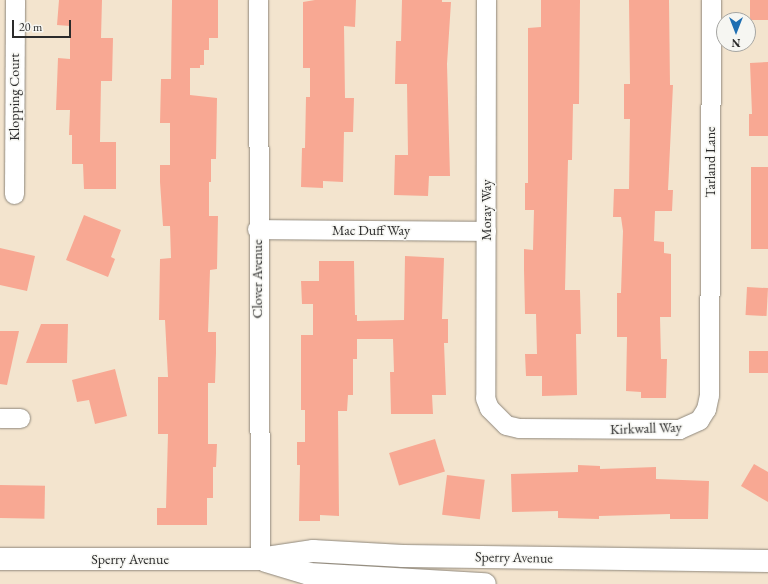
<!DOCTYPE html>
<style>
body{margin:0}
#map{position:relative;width:768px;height:584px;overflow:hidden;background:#f3e4ce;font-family:"EB Garamond",serif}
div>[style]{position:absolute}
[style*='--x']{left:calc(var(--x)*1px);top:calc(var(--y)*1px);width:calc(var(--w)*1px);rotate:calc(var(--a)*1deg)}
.building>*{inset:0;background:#f8a893;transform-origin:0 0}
.roads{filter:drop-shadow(0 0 1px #8f887c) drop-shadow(0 0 1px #8f887c)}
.minor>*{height:19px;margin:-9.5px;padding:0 9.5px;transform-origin:9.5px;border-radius:9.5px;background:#fff}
.primary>*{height:22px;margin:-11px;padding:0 11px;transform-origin:11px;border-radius:11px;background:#fff}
span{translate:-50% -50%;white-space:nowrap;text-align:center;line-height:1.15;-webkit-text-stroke:3px #f6f6f2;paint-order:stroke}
.street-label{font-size:14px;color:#2b2b2b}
.north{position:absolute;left:716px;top:12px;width:40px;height:40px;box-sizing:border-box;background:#f6f6f2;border:1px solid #a5a5a2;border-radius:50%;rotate:180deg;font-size:11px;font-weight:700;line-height:16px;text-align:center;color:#2b2b2b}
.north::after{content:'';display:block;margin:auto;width:14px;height:18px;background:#1f6fb2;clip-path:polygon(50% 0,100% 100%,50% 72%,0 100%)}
.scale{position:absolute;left:12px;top:20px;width:59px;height:18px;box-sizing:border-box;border:2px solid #2b2b2b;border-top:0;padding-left:5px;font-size:12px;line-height:14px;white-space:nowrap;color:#2b2b2b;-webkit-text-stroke:3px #f6f6f2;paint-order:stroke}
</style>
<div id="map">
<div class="building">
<div style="clip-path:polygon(59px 0,102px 0,101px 38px,113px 38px,112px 81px,101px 81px,100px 142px,116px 142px,116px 189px,84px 189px,83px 164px,72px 164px,72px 135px,69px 135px,70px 110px,56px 110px,58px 58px,70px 59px,70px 26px,57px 25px)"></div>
<div style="clip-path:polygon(172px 0,218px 0,218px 38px,209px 38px,209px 50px,204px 50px,204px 65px,200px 65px,200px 68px,190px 68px,190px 95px,217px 98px,216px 159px,211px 159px,211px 182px,209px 182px,209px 216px,218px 216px,217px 269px,210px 270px,208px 332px,216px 332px,216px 353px,215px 383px,208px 383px,208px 444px,217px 444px,216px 467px,213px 467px,213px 498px,207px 498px,207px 525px,157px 525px,157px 508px,166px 508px,168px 434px,158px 434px,158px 377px,168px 377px,165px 320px,159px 320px,160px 259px,171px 258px,170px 226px,163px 226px,160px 182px,160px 165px,170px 165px,170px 123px,160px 123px,161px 79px,171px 79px)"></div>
<div style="clip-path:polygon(315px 0,356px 0,355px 27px,344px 26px,345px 98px,354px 98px,353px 132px,344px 132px,343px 182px,323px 181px,323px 188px,301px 187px,302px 148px,305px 148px,306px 97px,310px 97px,310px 68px,303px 68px,303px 2px)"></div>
<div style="clip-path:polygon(402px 0,442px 0,442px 2px,451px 2px,447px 64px,450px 176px,429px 176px,428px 196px,394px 195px,395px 155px,408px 155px,407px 84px,395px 84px,396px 41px,401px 41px)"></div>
<div style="clip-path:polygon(541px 0,580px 0,579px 104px,573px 104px,572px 160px,568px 160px,565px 290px,580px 290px,581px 334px,576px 334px,577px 395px,542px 396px,542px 376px,526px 376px,525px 354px,537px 354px,536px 314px,525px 314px,524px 270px,524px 249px,533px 250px,534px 210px,525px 210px,525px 183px,528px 183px,528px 28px,541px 27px)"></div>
<div style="clip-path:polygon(629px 0,669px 0,670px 85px,673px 85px,668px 190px,673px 190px,672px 211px,655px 211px,654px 241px,664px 242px,664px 253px,671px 254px,671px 317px,660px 317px,661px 359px,667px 359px,666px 398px,641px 398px,641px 392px,626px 391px,627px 337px,617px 337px,617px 293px,621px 293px,623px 231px,621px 217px,613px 217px,614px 189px,629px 189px,630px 119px,624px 119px,624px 84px,630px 84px)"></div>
<div style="left:750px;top:0;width:18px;height:20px"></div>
<div style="clip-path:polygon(768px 62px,768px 136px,749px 136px,749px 114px,752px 114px,750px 63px)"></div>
<div style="left:751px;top:167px;width:17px;height:82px"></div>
<div style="clip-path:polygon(84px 215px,121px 230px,111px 257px,115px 259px,108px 277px,66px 260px)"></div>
<div style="clip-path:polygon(0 248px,35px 256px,27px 291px,0 285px)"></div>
<div style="clip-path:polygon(405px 256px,444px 258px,442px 319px,448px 319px,448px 343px,444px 343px,446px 395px,432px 395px,433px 414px,391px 414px,390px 372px,394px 372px,393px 339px,357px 339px,357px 359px,353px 359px,353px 395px,348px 395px,347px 411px,338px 411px,339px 516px,320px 515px,320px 521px,299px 521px,300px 465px,297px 465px,297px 442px,305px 442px,305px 410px,301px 410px,301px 335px,313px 335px,313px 304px,302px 304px,301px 281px,319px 281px,319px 261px,354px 261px,355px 315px,357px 315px,357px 321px,404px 320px)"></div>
<div style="left:747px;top:287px;width:21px;height:28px;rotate:3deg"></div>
<div style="clip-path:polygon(41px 324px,68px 324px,67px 363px,26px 363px)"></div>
<div style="clip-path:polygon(0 331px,19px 331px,7px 385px,0 384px)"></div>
<div style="left:749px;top:351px;width:19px;height:22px"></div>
<div style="clip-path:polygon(115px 369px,127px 416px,95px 424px,89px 400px,77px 402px,72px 380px)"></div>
<div style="left:435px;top:439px;width:34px;height:48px;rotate:73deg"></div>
<div style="clip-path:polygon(754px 464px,768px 472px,768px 502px,741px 486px)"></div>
<div style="clip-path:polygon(578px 465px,600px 466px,600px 469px,656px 467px,656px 479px,709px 481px,708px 519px,670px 519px,670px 514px,599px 516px,599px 519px,558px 518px,558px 511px,512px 512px,511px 474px,578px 472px)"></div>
<div style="left:447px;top:475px;width:38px;height:40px;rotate:7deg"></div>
<div style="left:0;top:485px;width:45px;height:33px;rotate:1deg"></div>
</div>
<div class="roads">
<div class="minor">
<div style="--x:258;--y:0;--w:559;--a:89.8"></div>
<div style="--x:486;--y:0;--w:398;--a:90.1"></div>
<div style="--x:485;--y:398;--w:11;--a:68"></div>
<div style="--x:489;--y:408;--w:24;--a:45"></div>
<div style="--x:506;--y:425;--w:13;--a:13"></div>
<div style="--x:519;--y:428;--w:160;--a:0.4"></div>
<div style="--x:679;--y:429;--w:22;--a:-24"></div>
<div style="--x:699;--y:420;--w:13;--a:-58"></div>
<div style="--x:706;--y:409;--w:14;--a:-78"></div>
<div style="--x:709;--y:395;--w:395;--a:-89.7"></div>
<div style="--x:14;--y:194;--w:194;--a:-89.7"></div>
<div style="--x:257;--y:229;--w:229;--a:0.5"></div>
<div style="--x:0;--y:418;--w:20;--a:0"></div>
</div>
<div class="primary">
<div style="--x:0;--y:559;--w:260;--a:0"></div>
<div style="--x:260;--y:559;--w:54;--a:-8.6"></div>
<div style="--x:313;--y:551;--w:90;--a:3.2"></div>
<div style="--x:403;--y:556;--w:365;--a:0.8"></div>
<div style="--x:266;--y:561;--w:45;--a:16.8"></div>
<div style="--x:309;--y:574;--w:176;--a:3.3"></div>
</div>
</div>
<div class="street-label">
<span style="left:14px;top:97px;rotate:-90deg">Klopping Court</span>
<span style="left:710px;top:162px;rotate:-90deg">Tarland Lane</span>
<span style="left:486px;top:210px;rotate:-90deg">Moray Way</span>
<span style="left:371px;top:230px">Mac Duff Way</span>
<span style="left:257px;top:279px;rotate:-90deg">Clover Avenue</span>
<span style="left:646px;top:428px;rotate:-2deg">Kirkwall Way</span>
<span style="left:514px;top:557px;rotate:1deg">Sperry Avenue</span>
<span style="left:130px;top:559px">Sperry Avenue</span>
</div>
<div class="north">N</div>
<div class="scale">20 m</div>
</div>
